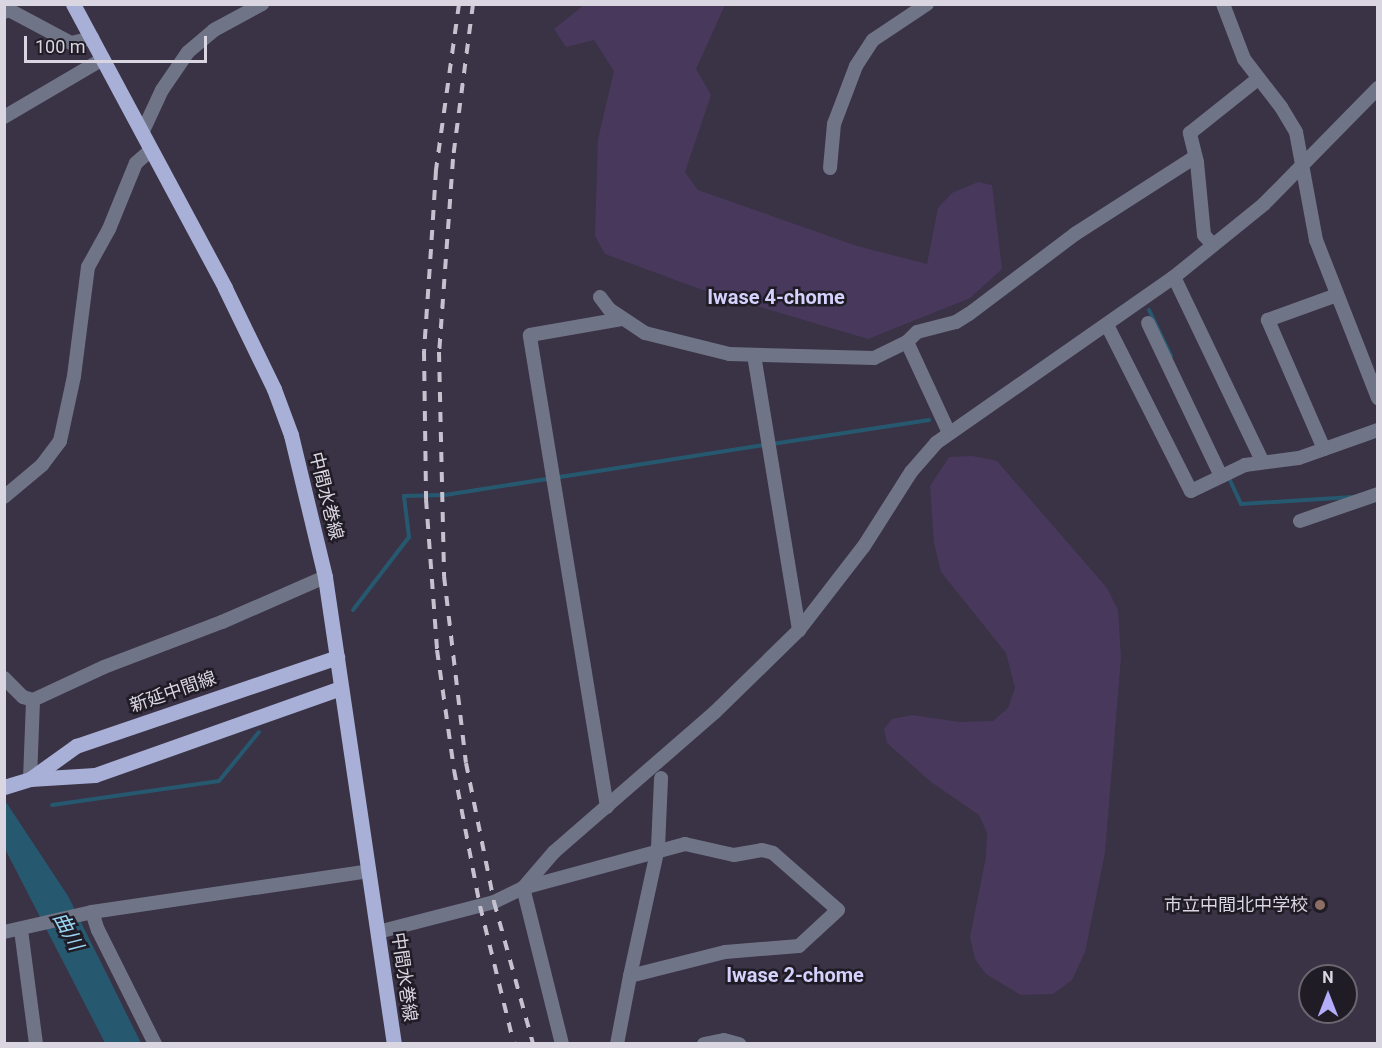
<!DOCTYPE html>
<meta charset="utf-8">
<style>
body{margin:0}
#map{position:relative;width:1382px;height:1048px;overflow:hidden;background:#3a3245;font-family:Roboto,"Noto Sans JP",sans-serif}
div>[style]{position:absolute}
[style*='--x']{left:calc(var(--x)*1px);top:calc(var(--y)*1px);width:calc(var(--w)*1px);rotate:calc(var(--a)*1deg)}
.green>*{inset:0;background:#48395c}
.water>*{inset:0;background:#265970}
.stream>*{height:4px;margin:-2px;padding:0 2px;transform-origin:2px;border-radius:2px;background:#265970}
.minor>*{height:14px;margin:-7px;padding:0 7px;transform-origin:7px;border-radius:7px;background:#707487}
.major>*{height:15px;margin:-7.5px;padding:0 7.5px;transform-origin:7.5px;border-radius:7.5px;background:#a9b0d7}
.rail>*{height:4px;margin-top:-2px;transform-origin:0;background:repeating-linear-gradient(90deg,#c5c1ce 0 10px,transparent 0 20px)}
.dots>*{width:16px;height:16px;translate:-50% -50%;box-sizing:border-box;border:3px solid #201c25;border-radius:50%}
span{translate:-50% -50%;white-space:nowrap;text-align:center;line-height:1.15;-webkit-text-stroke:5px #201c25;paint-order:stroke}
.street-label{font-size:18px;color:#d9d5e1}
.poi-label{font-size:18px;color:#d9d5e1}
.right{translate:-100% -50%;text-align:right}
.neighbourhood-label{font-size:20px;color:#d4d1fd;font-weight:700}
.water-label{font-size:20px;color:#98d6f6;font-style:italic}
.frame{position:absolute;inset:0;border:6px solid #d9d5e1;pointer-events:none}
.north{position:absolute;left:1298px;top:964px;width:60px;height:60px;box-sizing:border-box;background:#201c25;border:2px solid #6a6670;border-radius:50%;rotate:0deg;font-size:16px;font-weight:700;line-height:24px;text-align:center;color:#d9d5e1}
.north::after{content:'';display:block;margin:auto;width:21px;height:27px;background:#b3acf9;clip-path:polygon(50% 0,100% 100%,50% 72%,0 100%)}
.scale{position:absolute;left:24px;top:36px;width:183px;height:27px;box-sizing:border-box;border:3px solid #d9d5e1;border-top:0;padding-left:8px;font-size:18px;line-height:21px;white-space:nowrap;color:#d9d5e1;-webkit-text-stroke:4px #201c25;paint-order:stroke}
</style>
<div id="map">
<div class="green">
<div style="clip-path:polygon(584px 5px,725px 5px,696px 69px,711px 95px,685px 172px,698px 190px,857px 246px,927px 264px,938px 208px,952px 193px,978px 182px,992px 185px,1002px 269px,970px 298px,868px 339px,697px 288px,605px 254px,595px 236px,598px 139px,614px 71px,594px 40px,566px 47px,554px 29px)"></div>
<div style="clip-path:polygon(972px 456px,997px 461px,1107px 588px,1118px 610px,1121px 657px,1105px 852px,1085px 952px,1072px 980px,1053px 994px,1021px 995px,986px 974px,975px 959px,970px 937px,986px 857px,987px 833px,979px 815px,931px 782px,887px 743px,884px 729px,892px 719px,912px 715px,960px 722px,993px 721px,1008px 708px,1015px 688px,1006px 653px,941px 572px,934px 543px,930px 486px,949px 457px)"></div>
</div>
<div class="water">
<div style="clip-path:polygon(4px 799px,68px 896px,141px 1043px,105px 1043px,5px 849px)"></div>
</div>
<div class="stream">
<div style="--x:1149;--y:310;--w:51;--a:64.4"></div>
<div style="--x:772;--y:444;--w:159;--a:-8.7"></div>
<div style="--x:1228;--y:476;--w:31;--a:65"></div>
<div style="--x:1241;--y:504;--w:112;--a:-3.6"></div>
<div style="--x:353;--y:610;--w:92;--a:-52.5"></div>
<div style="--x:409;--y:537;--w:41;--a:-97"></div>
<div style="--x:404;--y:496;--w:41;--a:-1.4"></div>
<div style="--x:445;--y:495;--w:324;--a:-8.9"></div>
<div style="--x:52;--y:805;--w:169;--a:-8.2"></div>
<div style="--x:219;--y:781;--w:63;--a:-50.8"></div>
</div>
<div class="minor">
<div style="--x:1223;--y:4;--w:59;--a:69.1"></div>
<div style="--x:1244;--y:59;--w:61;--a:52.4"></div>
<div style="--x:1281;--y:107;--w:29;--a:59"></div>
<div style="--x:1296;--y:132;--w:110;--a:79.5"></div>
<div style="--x:1316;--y:240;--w:170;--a:68.6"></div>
<div style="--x:4;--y:12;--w:5;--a:-22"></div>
<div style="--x:9;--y:10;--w:70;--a:28"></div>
<div style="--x:71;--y:43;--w:22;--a:-13"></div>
<div style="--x:4;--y:117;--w:115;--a:-30.4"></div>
<div style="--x:142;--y:133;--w:47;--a:-65.1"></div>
<div style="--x:162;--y:90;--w:46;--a:-55.6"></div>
<div style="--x:188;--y:52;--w:34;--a:-40"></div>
<div style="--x:214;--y:30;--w:55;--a:-28.4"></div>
<div style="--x:830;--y:168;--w:44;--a:-84.8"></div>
<div style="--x:834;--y:124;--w:62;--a:-69.2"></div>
<div style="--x:856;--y:66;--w:31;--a:-57"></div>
<div style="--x:873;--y:40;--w:65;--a:-33.7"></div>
<div style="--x:1213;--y:245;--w:13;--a:-132"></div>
<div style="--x:1204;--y:235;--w:73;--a:-95.5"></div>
<div style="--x:1197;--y:162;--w:30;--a:-104"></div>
<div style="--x:1190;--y:133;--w:87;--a:-38.5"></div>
<div style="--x:1174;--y:277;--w:204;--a:64.4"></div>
<div style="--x:600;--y:297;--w:15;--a:53"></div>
<div style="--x:609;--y:309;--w:43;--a:33.7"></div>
<div style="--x:645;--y:333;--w:87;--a:14"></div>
<div style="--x:729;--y:354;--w:145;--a:1.6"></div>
<div style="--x:874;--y:358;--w:37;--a:-26"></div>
<div style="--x:907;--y:342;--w:14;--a:-45"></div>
<div style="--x:917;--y:332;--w:40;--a:-14.4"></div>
<div style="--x:956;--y:322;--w:15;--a:-32"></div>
<div style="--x:969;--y:314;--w:133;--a:-37"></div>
<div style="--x:1075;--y:234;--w:143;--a:-32.7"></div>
<div style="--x:1148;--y:323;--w:170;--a:64.5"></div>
<div style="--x:1107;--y:325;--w:186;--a:63.2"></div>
<div style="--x:1191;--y:491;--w:60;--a:-25.7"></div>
<div style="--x:1245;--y:465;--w:54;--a:-7.4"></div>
<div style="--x:1299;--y:458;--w:84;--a:-19.5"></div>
<div style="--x:907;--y:342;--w:100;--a:65.2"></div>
<div style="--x:754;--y:355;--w:279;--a:80.7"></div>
<div style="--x:1324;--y:449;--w:141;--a:-113.5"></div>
<div style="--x:1268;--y:320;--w:73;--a:-19.9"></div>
<div style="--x:4;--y:497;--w:50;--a:-40.1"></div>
<div style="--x:42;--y:465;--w:30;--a:-53"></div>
<div style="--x:60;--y:441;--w:66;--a:-77.8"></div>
<div style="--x:74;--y:376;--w:110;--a:-82.7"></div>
<div style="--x:88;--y:267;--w:43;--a:-61.1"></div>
<div style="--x:109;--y:229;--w:71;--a:-67.8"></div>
<div style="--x:136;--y:163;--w:20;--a:-41"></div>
<div style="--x:1300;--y:521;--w:83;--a:-19.1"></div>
<div style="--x:4;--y:678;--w:27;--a:45"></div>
<div style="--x:23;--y:697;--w:10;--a:17"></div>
<div style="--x:33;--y:700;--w:78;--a:-24.9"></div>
<div style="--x:104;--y:667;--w:126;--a:-20.9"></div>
<div style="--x:222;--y:622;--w:112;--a:-23.6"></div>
<div style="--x:30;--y:779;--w:79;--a:-87.8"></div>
<div style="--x:607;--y:807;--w:478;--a:-99.3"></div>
<div style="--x:530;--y:335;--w:93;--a:-9.9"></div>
<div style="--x:92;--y:912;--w:19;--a:72"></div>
<div style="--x:98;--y:930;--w:127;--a:63.4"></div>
<div style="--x:21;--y:930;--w:115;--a:82.5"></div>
<div style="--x:4;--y:932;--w:90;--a:-12.8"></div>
<div style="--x:92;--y:912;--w:280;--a:-8.4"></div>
<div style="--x:378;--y:932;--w:120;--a:-14.5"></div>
<div style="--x:494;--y:902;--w:32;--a:-26"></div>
<div style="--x:523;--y:888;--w:48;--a:-49.3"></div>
<div style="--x:554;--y:852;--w:213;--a:-41"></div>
<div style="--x:715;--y:712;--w:117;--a:-44.3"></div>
<div style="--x:799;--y:630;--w:106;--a:-52.3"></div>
<div style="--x:864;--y:546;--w:88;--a:-57.6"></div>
<div style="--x:911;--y:472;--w:38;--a:-49"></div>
<div style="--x:936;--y:443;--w:290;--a:-34.9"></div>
<div style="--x:1174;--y:277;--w:116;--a:-39"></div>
<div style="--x:1264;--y:204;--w:163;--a:-45.5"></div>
<div style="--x:630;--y:976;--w:131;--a:-77.7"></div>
<div style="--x:658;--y:848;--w:70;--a:-87.5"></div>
<div style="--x:562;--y:1044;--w:161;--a:-104"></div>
<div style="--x:523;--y:888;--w:168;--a:-15.2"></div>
<div style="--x:685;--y:844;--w:50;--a:12.7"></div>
<div style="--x:734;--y:855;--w:28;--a:-10"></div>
<div style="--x:762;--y:850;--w:11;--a:15"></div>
<div style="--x:773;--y:853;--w:86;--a:41.2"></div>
<div style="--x:838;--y:910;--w:53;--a:137.3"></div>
<div style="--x:799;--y:946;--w:74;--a:175.4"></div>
<div style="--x:725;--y:952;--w:98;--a:165.8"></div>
<div style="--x:630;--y:976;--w:69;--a:100.8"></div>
<div style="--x:704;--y:1044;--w:20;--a:-11"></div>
<div style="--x:724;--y:1040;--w:16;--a:15"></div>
</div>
<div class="major">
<div style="--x:73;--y:4;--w:322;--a:61.8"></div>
<div style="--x:225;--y:288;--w:112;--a:64.1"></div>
<div style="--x:274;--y:389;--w:49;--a:69.7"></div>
<div style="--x:291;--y:435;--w:146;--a:76.5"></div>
<div style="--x:325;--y:577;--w:472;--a:81.6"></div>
<div style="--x:30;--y:779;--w:57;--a:-35.7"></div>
<div style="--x:76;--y:746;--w:276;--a:-18.8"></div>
<div style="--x:4;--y:787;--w:27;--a:-17"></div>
<div style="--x:30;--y:779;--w:65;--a:-3.5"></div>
<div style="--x:95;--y:775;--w:261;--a:-19.5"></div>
</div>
<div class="rail">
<div style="--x:459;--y:4;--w:168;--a:97.9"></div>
<div style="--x:436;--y:170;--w:79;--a:93.6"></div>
<div style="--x:431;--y:249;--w:102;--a:93.9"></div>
<div style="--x:424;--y:351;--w:148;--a:89.2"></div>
<div style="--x:426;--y:499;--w:151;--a:85.8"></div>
<div style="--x:437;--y:650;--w:121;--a:81.9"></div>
<div style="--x:454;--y:770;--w:138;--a:79.2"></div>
<div style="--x:480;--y:906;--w:142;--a:76.2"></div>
<div style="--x:473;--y:4;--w:156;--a:97.4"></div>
<div style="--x:453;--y:159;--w:194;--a:94.1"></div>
<div style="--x:439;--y:352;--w:224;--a:88.7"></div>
<div style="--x:444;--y:576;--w:188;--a:83.3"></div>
<div style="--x:466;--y:763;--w:142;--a:78.6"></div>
<div style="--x:494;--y:902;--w:147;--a:74.6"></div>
</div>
<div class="dots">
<div style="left:1320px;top:905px;background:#8d6e63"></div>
</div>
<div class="street-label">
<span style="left:326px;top:496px;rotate:76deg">中間水巻線</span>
<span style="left:173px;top:692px;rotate:-19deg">新延中間線</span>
<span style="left:404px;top:977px;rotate:82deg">中間水巻線</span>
</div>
<div class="poi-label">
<span class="right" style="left:1308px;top:905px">市立中間北中学校</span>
</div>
<div class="neighbourhood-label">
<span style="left:776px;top:297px">Iwase 4-chome</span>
<span style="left:795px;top:975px">Iwase 2-chome</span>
</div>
<div class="water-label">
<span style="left:68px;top:931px;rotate:62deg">曲川</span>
</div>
<div class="frame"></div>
<div class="north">N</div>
<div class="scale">100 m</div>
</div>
